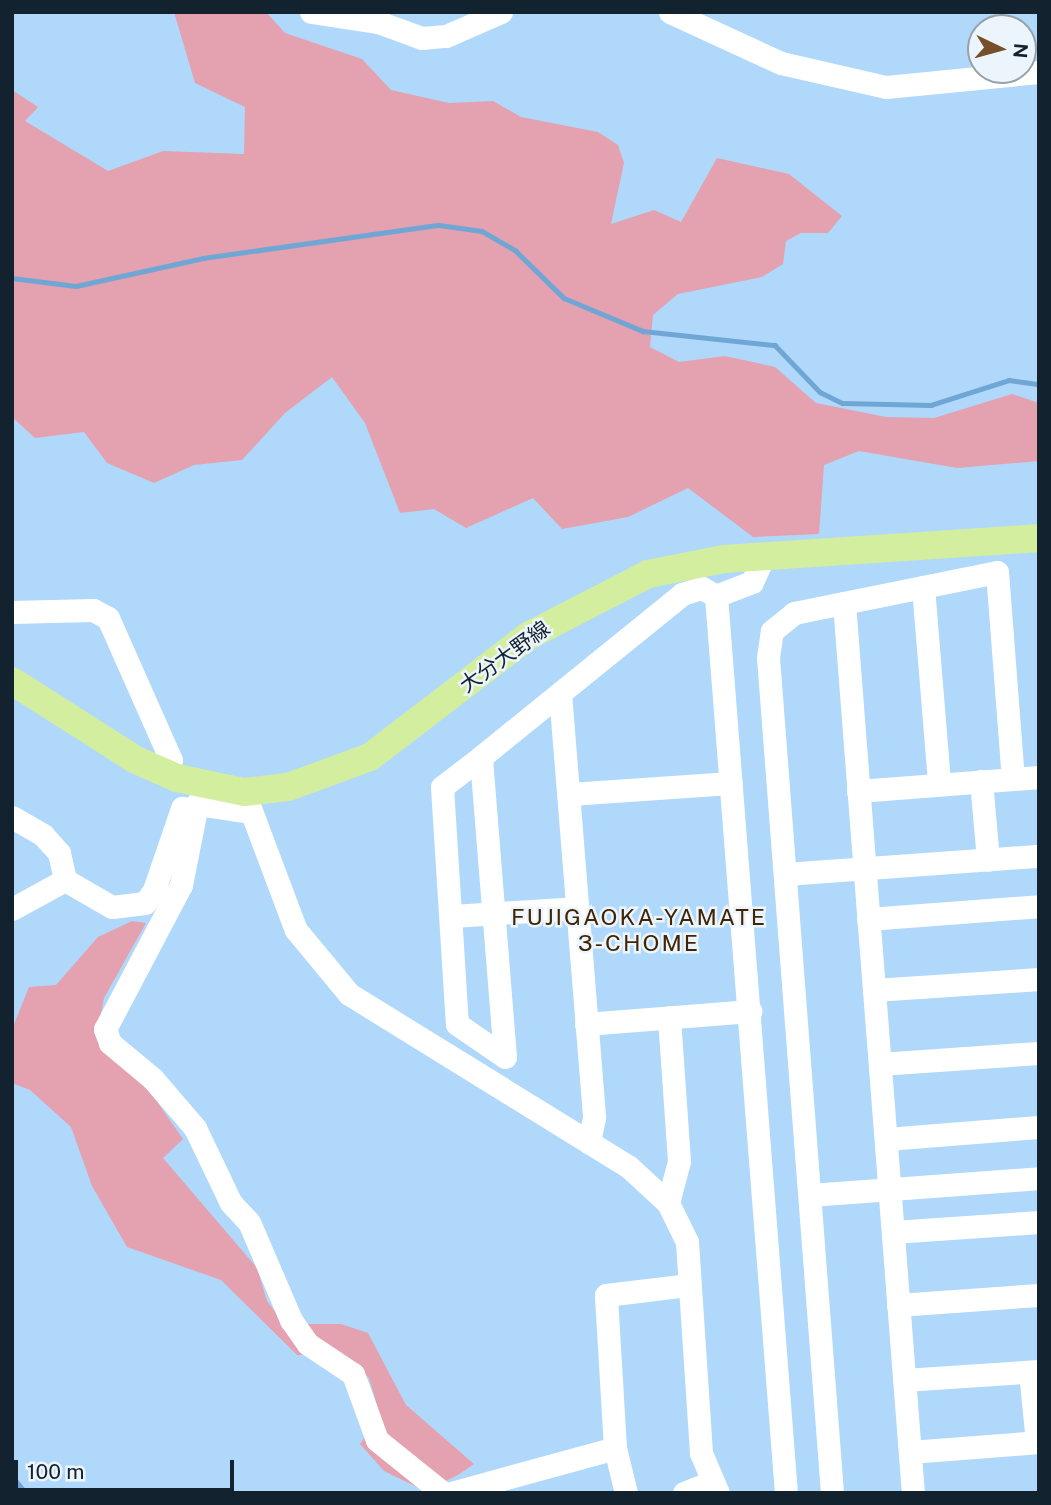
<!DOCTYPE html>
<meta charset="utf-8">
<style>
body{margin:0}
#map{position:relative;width:1051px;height:1505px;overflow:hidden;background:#b0d8fb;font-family:"Public Sans","Noto Sans JP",sans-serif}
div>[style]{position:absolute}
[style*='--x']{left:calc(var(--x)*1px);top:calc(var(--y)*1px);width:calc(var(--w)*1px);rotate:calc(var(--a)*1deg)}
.green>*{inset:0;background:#e4a1af}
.stream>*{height:4.5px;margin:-2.25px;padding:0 2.25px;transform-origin:2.25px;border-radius:2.25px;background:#70a6d4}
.minor>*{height:23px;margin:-11.5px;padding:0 11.5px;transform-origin:11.5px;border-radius:11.5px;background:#fff}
.major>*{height:28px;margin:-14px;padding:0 14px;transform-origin:14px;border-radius:14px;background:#d4ee9f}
span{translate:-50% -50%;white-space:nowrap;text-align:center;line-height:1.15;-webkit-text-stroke:5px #edf5fc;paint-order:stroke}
.street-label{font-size:21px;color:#13222f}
.neighbourhood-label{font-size:23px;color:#402505;letter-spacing:2px}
.frame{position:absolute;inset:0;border:14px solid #13222f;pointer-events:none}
.north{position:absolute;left:967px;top:14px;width:70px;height:70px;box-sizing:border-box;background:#edf5fc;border:2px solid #96a1aa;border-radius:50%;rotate:95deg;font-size:19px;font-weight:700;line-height:28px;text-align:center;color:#13222f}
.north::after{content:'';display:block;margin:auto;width:24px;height:32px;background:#75502b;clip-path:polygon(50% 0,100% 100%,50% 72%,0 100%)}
.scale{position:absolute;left:14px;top:1460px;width:220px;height:32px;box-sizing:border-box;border:4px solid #13222f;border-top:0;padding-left:9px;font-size:21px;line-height:24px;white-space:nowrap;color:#13222f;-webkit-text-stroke:5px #edf5fc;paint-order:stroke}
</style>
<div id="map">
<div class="green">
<div style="clip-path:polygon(174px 12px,266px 12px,285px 33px,362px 59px,391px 90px,449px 103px,493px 101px,521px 117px,598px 132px,618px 145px,624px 163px,611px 224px,654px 210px,681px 222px,717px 158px,789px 174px,842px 216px,828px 233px,801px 233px,786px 241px,783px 264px,762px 277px,678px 294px,653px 315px,650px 347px,679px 362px,725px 356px,775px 367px,816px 403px,886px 417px,934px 418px,1012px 394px,1039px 403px,1039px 461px,957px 468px,859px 451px,824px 465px,819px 534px,753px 537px,688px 488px,628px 517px,562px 529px,533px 498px,466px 528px,434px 509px,400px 513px,365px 423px,332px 377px,285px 413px,242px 460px,194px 465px,154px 483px,107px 463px,84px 432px,35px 438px,12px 417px,12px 90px,38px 107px,25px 121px,108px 171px,163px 151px,244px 154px,245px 107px,195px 83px)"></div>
<div style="clip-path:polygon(132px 921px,146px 923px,104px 998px,97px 1035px,146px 1086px,183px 1139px,163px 1158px,257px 1268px,267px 1301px,284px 1324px,341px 1324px,368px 1333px,406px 1405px,474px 1464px,458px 1475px,425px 1491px,384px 1471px,360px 1444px,380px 1415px,369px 1378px,340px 1354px,297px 1355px,221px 1280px,127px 1247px,92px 1186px,71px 1127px,30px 1090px,12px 1083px,12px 1029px,29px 987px,56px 985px,98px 937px)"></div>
</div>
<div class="stream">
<div style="--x:12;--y:278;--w:64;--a:7.1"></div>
<div style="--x:76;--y:286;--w:130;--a:-12.4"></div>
<div style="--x:203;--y:258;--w:238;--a:-8"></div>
<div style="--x:439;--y:225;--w:43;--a:7.9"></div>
<div style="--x:482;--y:231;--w:39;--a:30"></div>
<div style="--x:516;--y:251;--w:67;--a:44.4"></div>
<div style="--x:564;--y:298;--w:86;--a:22.7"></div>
<div style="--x:643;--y:331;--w:133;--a:6.1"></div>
<div style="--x:775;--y:345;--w:65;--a:46.2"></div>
<div style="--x:820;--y:392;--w:25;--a:26"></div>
<div style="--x:843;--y:403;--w:88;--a:1.3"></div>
<div style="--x:931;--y:405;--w:82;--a:-17.8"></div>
<div style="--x:1009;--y:380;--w:30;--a:8"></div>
<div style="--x:12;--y:1476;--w:22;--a:51"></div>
</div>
<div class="minor">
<div style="--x:311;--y:12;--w:68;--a:8.5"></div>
<div style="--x:378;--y:22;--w:47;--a:20"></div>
<div style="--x:422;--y:38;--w:24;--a:-5"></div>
<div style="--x:446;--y:36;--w:60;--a:-23.6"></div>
<div style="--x:670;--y:12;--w:122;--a:24.7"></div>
<div style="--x:781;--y:63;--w:108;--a:12.9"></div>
<div style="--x:886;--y:87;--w:154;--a:-5.6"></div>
<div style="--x:764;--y:556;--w:29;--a:115"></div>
<div style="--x:752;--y:582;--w:39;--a:159"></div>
<div style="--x:716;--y:596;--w:900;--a:85.54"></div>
<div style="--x:923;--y:587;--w:197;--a:85.3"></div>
<div style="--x:844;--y:603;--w:893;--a:85.57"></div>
<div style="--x:12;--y:612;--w:81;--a:-1.4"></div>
<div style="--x:93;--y:610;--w:17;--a:28"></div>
<div style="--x:108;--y:618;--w:155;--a:66.1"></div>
<div style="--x:171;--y:760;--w:14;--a:111"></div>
<div style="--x:560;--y:693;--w:426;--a:85.4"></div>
<div style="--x:594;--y:1118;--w:25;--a:102"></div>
<div style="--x:481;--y:757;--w:49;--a:142.4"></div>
<div style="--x:442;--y:787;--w:237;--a:86.4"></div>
<div style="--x:457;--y:1024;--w:58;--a:34.5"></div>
<div style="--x:981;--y:781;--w:79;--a:84.9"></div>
<div style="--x:858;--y:791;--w:182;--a:-4.4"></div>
<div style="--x:244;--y:792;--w:147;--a:69.4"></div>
<div style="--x:296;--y:930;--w:83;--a:50.4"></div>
<div style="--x:349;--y:994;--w:329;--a:31.7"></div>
<div style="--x:629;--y:1167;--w:53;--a:42.7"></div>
<div style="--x:668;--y:1203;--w:43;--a:64"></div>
<div style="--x:687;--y:1242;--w:211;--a:86.2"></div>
<div style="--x:701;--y:1453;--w:43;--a:67"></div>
<div style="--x:570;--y:794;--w:161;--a:-3.9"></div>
<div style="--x:250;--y:812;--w:54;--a:-171.4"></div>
<div style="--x:197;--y:804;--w:83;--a:101.2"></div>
<div style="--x:181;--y:885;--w:163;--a:117.8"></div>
<div style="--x:105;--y:1029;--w:15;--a:70"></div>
<div style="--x:110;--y:1043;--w:56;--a:39.9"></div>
<div style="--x:153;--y:1079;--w:65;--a:49.4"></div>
<div style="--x:195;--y:1128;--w:83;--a:64.4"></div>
<div style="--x:231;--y:1203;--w:26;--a:47"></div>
<div style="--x:249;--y:1222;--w:107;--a:66.8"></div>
<div style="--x:291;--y:1320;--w:29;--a:55"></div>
<div style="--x:308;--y:1344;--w:54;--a:33.7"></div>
<div style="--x:353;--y:1374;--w:70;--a:70"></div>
<div style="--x:377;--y:1440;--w:85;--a:38.8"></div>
<div style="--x:12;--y:817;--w:36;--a:30"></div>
<div style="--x:43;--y:835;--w:24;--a:48"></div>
<div style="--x:59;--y:853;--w:28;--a:77"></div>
<div style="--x:65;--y:880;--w:54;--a:29.9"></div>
<div style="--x:112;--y:907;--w:33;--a:-7"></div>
<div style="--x:145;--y:903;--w:16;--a:-55"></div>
<div style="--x:154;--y:890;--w:87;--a:-71.1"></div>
<div style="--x:785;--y:874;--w:255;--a:-4.1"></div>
<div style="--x:12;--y:909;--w:60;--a:-28.7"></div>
<div style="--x:453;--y:916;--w:125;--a:-3.7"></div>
<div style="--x:868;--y:919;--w:171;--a:-4.3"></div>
<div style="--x:874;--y:990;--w:165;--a:-3.8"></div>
<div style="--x:586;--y:1024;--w:165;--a:-4.5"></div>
<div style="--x:505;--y:1057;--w:301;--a:-94.6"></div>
<div style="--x:481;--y:757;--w:259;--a:-39"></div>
<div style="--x:682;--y:594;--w:21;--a:-17"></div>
<div style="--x:702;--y:588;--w:16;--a:30"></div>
<div style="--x:880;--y:1064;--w:159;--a:-4"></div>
<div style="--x:886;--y:1139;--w:153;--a:-4.5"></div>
<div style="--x:810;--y:1195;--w:230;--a:-4.2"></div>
<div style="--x:668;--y:1203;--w:43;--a:-75.3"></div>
<div style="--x:679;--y:1161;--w:144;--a:-94"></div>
<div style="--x:893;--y:1232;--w:146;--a:-3.9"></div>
<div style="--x:898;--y:1305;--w:141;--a:-4.1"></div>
<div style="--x:1030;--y:1372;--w:70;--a:84.3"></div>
<div style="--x:904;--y:1380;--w:135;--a:-3.8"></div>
<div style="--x:910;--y:1452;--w:129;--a:-4.4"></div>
<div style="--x:451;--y:1493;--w:170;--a:-15.3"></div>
<div style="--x:626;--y:1493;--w:46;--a:-103.7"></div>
<div style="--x:615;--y:1448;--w:153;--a:-93.4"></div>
<div style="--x:606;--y:1295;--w:84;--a:-6.9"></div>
<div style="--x:684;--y:1493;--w:29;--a:-22"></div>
<div style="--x:832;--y:1493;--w:837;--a:-94.38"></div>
<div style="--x:768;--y:658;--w:27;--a:-82"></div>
<div style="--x:772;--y:631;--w:28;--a:-39"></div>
<div style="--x:794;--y:613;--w:207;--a:-11.4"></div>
<div style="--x:997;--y:572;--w:207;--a:85.6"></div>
</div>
<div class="major">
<div style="--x:12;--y:681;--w:147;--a:32.5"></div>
<div style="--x:136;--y:760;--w:45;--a:23.7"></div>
<div style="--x:177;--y:778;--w:68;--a:11.8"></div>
<div style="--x:244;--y:792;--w:44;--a:-6.5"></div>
<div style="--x:288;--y:787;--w:87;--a:-20.1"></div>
<div style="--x:370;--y:757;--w:199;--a:-37.4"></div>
<div style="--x:528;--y:636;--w:135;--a:-27.3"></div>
<div style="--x:648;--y:574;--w:77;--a:-11.2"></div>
<div style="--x:724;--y:559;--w:316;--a:-3.8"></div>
</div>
<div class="street-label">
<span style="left:505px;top:657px;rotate:-36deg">大分大野線</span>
</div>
<div class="neighbourhood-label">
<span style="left:639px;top:930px">FUJIGAOKA-YAMATE<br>3-CHOME</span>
</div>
<div class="frame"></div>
<div class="north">N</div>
<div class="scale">100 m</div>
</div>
